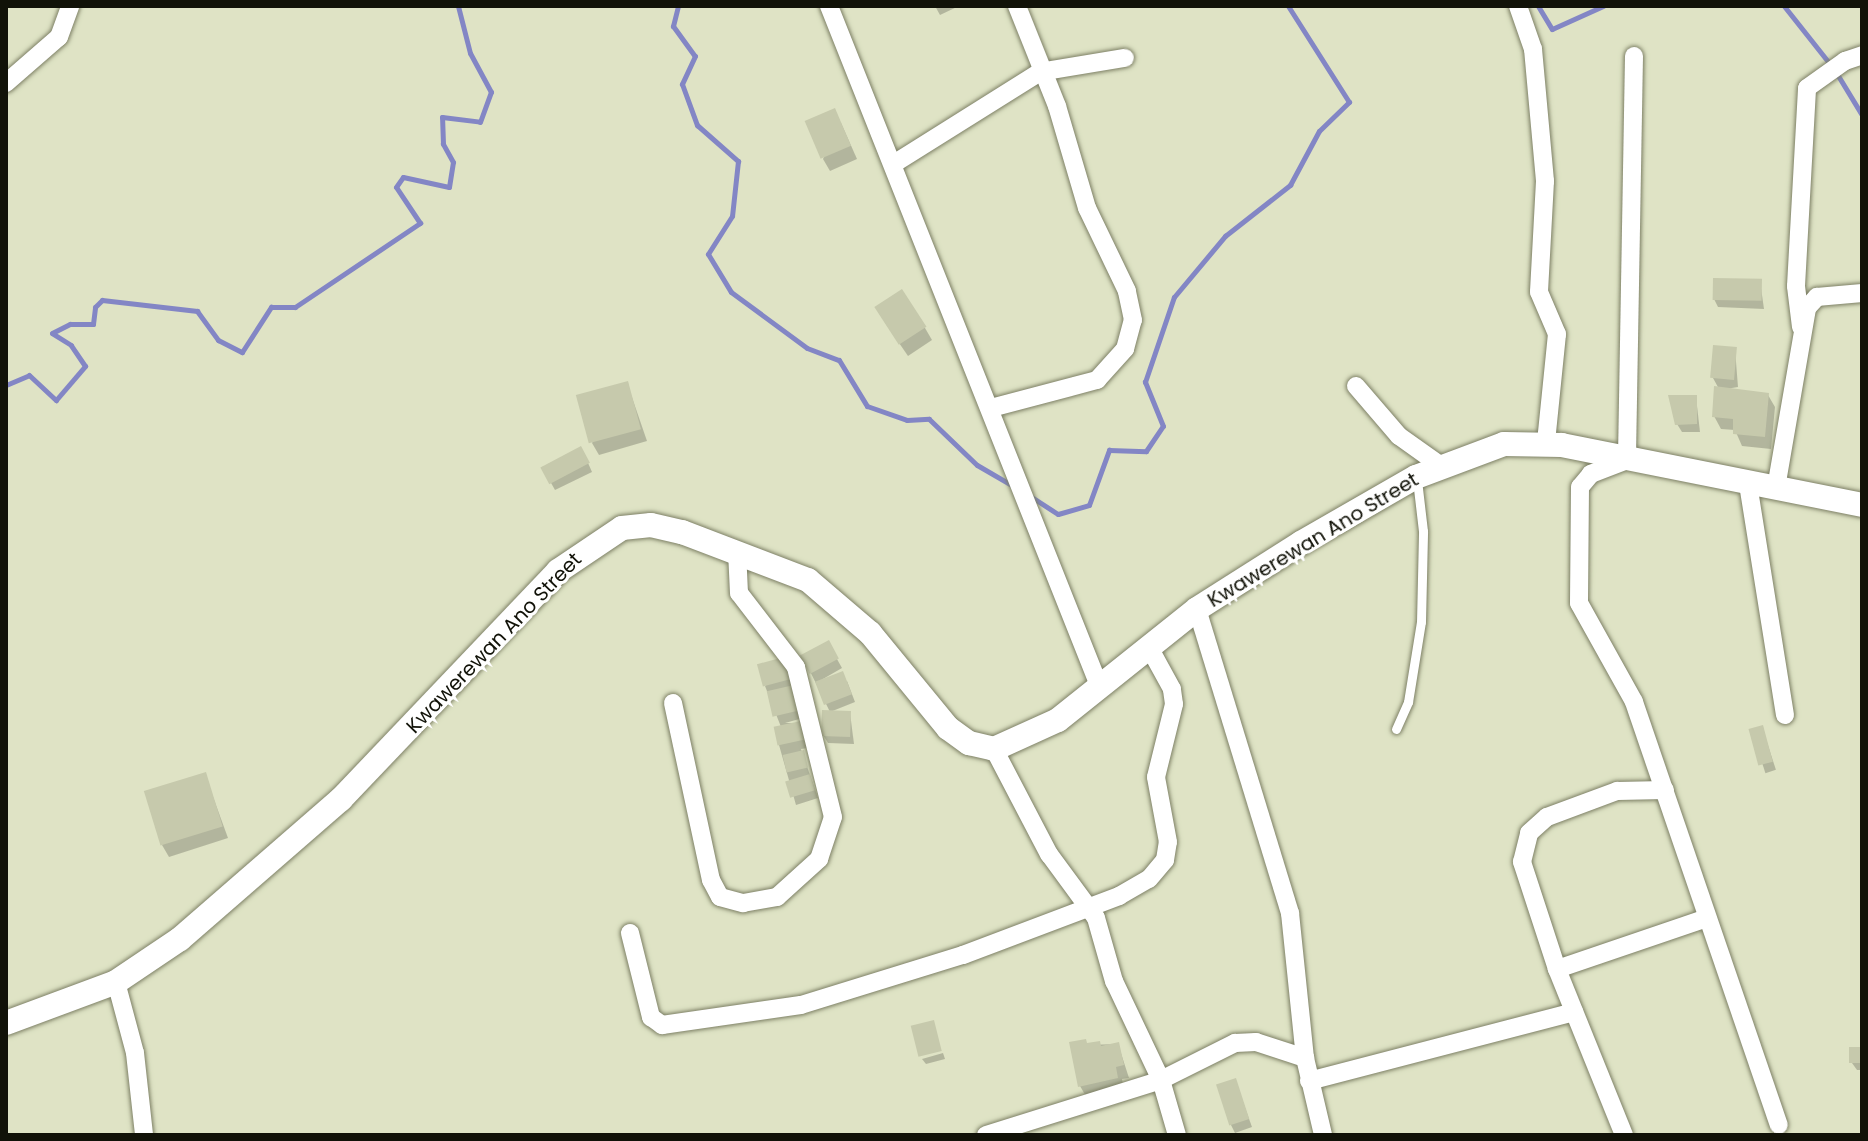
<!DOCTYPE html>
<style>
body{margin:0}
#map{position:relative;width:1868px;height:1141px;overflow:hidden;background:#dfe3c5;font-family:Poppins,sans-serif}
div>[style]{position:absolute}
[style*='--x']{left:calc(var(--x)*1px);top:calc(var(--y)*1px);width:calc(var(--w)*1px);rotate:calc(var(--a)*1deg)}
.shadow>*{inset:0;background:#0003;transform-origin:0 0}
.stream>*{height:5px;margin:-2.5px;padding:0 2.5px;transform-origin:2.5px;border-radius:2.5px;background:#8386c5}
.building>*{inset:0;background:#c6c9ac;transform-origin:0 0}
.roads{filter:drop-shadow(0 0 2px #7d8065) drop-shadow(0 0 2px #7d8065)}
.service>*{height:9px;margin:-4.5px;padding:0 4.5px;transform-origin:4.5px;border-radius:4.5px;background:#fff}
.minor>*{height:18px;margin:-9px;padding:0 9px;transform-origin:9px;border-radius:9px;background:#fff}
.tertiary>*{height:24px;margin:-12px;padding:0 12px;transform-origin:12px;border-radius:12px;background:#fff}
span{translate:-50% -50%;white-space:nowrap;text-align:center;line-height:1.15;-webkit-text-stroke:6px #fff;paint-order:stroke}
.street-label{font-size:20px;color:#111208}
.frame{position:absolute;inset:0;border:8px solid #111208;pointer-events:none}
</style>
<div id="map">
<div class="shadow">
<div style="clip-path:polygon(935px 6px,959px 6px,940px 15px)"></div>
<div style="clip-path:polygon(841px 123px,857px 159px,830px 171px,823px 159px)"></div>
<div style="clip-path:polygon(1760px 281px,1764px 309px,1718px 307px,1714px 299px)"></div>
<div style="clip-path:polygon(884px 321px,925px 328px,932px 340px,908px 356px)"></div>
<div style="clip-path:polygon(1735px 349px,1738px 387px,1726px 389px,1768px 395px,1775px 407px,1771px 449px,1742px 446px,1735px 430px,1721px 429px,1714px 416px,1719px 389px,1713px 378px)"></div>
<div style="clip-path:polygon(627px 383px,647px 441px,599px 455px,592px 443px)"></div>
<div style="clip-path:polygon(1696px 397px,1700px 432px,1682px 432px,1677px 424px)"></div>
<div style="clip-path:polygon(585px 456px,592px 472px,555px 490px,542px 467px)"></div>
<div style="clip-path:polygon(828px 643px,842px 668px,823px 679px,847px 681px,855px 702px,830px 712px,803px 657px)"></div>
<div style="clip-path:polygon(787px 668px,803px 718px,785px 723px,800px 723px,808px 748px,801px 749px,818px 798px,796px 805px,779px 745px,781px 727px,765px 686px)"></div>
<div style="clip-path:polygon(850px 713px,854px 744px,828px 743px,823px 735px)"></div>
<div style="left:1762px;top:727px;width:45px;height:11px;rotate:72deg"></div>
<div style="clip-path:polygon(205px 775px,228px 838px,169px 857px,162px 845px)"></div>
<div style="clip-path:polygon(1118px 1044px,1129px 1078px,1122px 1079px,1124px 1091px,1087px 1098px,1080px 1086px,1087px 1045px)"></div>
<div style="clip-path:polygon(1862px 1049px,1862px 1070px,1857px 1070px,1852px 1063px)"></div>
<div style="clip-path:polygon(943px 1053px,945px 1059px,926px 1064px,922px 1059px)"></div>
<div style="clip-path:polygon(1235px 1080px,1252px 1127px,1235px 1133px,1231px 1125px)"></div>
</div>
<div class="stream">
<div style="--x:678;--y:6;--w:21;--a:104"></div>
<div style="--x:673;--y:26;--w:37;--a:54"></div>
<div style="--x:695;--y:56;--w:31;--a:115"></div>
<div style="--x:682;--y:84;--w:44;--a:69.9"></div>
<div style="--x:697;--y:125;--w:55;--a:41.3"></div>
<div style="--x:738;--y:161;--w:55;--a:96.2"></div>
<div style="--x:732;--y:216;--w:45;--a:122.3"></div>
<div style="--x:708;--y:254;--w:44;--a:58.8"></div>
<div style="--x:731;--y:292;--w:94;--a:36.4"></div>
<div style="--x:807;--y:348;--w:34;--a:21"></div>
<div style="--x:839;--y:360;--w:54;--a:58.7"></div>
<div style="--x:867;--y:406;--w:42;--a:19.3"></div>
<div style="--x:907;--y:420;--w:22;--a:-3"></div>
<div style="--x:929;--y:419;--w:66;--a:43.8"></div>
<div style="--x:977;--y:465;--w:44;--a:30.1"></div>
<div style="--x:1538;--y:6;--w:27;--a:59"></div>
<div style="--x:1552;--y:29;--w:56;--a:-24.3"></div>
<div style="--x:1784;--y:6;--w:80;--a:51.6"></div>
<div style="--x:1834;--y:69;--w:54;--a:58.7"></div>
<div style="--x:6;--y:385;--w:25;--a:-23"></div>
<div style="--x:29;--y:375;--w:37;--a:43"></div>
<div style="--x:56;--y:400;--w:45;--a:-49.5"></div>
<div style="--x:85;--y:366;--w:25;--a:-124"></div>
<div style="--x:71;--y:345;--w:22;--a:-148"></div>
<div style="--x:52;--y:333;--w:20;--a:-27"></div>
<div style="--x:70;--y:324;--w:23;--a:0"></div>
<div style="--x:93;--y:324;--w:17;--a:-83"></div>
<div style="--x:95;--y:307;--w:10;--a:-45"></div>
<div style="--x:102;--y:300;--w:96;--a:6.6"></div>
<div style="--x:197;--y:311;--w:36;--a:54"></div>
<div style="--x:218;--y:340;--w:27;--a:27"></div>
<div style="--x:242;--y:352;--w:54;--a:-57.2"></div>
<div style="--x:271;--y:307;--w:24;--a:0"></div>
<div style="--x:295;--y:307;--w:151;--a:-33.9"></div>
<div style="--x:420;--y:223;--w:43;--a:-123.7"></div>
<div style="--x:396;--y:187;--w:12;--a:-55"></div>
<div style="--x:403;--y:177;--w:47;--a:12.3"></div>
<div style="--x:449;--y:187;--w:25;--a:-81"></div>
<div style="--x:453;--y:162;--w:21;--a:-119"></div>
<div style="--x:443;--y:144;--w:27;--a:-92"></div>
<div style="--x:442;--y:117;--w:38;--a:7"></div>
<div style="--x:480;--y:122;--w:32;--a:-70"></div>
<div style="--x:491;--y:92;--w:44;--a:-118.3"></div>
<div style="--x:470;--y:53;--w:49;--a:-104.3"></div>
<div style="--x:1030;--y:496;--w:33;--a:33"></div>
<div style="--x:1058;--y:514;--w:32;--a:-16"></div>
<div style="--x:1089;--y:505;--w:59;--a:-70"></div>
<div style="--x:1109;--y:450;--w:37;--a:2"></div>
<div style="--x:1146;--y:451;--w:30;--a:-56"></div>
<div style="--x:1163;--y:426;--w:48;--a:-112.2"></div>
<div style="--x:1145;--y:382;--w:90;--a:-71.2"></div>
<div style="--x:1174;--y:297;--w:80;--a:-50.1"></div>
<div style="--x:1225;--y:236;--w:83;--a:-38.1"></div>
<div style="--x:1290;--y:185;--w:61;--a:-61.8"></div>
<div style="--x:1319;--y:131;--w:42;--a:-44"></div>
<div style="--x:1349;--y:102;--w:114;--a:-122.4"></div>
</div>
<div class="building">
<div style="left:835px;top:108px;width:41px;height:33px;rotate:67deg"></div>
<div style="left:1713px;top:278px;width:49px;height:22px;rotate:1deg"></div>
<div style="left:902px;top:289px;width:45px;height:33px;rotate:57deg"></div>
<div style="left:1713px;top:345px;width:24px;height:33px;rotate:5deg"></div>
<div style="left:628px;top:381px;width:50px;height:54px;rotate:75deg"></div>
<div style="clip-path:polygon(1714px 386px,1769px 393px,1765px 437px,1733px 434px,1733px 419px,1712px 417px)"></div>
<div style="clip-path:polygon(1668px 395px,1697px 395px,1697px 424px,1675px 425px)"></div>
<div style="left:581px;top:446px;width:19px;height:46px;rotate:62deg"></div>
<div style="left:829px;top:640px;width:21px;height:33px;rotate:62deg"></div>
<div style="left:784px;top:657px;width:23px;height:28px;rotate:75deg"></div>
<div style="left:843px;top:671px;width:25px;height:30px;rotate:69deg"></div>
<div style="left:794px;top:685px;width:26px;height:28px;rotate:77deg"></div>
<div style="left:822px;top:710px;width:29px;height:26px;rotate:2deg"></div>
<div style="left:801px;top:721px;width:19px;height:28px;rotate:78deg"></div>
<div style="left:1763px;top:725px;width:38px;height:15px;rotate:75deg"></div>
<div style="left:804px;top:750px;width:18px;height:22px;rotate:77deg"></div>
<div style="left:206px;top:772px;width:57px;height:65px;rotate:73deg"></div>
<div style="left:810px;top:774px;width:17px;height:26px;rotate:73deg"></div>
<div style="left:934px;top:1020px;width:32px;height:24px;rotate:76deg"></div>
<div style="clip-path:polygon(1086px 1039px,1087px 1043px,1100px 1041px,1101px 1046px,1119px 1042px,1124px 1065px,1116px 1067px,1118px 1078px,1078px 1087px,1069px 1042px)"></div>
<div style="left:1862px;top:1047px;width:16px;height:13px;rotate:90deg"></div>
<div style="left:1236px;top:1078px;width:43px;height:21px;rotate:72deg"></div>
</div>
<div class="roads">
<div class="service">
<div style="--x:1396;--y:729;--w:30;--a:-66"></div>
<div style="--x:1408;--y:702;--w:81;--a:-80.8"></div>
<div style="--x:1421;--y:622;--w:91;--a:-88.7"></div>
<div style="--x:1423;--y:531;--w:51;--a:-96.7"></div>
</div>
<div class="minor">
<div style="--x:829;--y:6;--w:734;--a:68.33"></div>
<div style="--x:1518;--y:6;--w:46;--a:70.8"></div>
<div style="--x:1533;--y:49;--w:133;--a:84.8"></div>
<div style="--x:1545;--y:181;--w:111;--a:93.1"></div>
<div style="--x:1539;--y:292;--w:46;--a:66.8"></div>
<div style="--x:1557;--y:334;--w:110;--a:95.8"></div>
<div style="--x:1634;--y:56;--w:404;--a:91"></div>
<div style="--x:1627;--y:460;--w:39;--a:159"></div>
<div style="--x:1591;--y:474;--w:17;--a:130"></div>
<div style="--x:1580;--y:487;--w:116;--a:90.5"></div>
<div style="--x:1579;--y:603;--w:113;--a:60.9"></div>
<div style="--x:1634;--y:702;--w:447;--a:71.1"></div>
<div style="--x:6;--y:83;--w:70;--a:-41"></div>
<div style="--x:59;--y:37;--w:33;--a:-70"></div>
<div style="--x:895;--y:163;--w:171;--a:-32.1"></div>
<div style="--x:1040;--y:72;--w:86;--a:-9.4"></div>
<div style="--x:1801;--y:327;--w:41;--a:-97"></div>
<div style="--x:1796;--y:286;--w:198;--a:-86.8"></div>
<div style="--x:1807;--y:88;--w:47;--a:-35.4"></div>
<div style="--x:1845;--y:61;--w:18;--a:-19"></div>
<div style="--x:1356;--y:386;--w:66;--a:49.3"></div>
<div style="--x:1399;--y:436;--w:52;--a:35.5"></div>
<div style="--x:991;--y:408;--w:110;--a:-14.8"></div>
<div style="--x:1097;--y:380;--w:42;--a:-47.9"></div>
<div style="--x:1125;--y:349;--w:30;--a:-75"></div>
<div style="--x:1133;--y:320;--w:30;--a:-102"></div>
<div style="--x:1127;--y:291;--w:92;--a:-115.7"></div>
<div style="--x:1087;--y:208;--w:106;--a:-106.4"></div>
<div style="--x:1057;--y:106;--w:108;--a:-111.8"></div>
<div style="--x:1748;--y:484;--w:234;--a:80.9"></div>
<div style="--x:1776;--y:488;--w:183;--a:-80.2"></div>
<div style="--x:1807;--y:308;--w:15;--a:-48"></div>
<div style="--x:1817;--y:297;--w:45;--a:-5.1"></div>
<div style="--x:1197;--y:609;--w:318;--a:73"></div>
<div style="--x:1290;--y:913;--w:146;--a:84.1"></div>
<div style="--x:1305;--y:1058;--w:79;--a:76.8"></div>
<div style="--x:673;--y:703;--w:181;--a:77.9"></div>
<div style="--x:711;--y:880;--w:19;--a:62"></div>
<div style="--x:720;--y:897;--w:24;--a:15"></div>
<div style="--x:743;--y:903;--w:35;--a:-10"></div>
<div style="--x:777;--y:897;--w:57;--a:-42.1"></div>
<div style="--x:819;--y:859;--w:44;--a:-71.6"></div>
<div style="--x:833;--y:817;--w:154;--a:-103.9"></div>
<div style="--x:796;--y:667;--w:93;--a:-127.6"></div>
<div style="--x:739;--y:593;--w:42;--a:-92.7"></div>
<div style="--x:994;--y:749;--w:119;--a:62.4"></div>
<div style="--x:1049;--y:854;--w:79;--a:53.7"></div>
<div style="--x:1096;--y:918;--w:66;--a:74.1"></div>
<div style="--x:1114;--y:981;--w:110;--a:64.6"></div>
<div style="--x:1161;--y:1080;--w:57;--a:73.8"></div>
<div style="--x:630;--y:933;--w:87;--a:76"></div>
<div style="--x:651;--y:1017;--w:14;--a:36"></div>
<div style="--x:662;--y:1025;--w:140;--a:-8.2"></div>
<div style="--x:801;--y:1005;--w:170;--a:-17.2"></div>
<div style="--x:963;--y:955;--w:167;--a:-20.7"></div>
<div style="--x:1119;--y:896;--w:34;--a:-30"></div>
<div style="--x:1149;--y:879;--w:25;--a:-50"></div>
<div style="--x:1165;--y:860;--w:18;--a:-81"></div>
<div style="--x:1168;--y:842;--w:66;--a:-100.5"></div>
<div style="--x:1156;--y:777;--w:75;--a:-76.1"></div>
<div style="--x:1174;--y:704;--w:15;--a:-98"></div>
<div style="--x:1172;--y:689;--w:46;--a:-118.8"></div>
<div style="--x:1557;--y:969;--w:158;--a:-18.8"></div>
<div style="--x:116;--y:982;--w:73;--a:75"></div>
<div style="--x:135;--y:1053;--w:82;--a:83.7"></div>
<div style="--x:1309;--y:1081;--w:274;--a:-14.6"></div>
<div style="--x:986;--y:1135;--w:183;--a:-17.4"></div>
<div style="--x:1161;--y:1080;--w:83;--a:-26.6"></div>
<div style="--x:1235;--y:1043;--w:21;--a:-3"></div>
<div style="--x:1256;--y:1042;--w:52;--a:18.1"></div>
<div style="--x:1624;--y:1135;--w:179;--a:-112"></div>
<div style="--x:1557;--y:969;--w:113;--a:-108.1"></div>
<div style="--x:1522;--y:862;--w:30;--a:-76"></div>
<div style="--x:1529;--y:833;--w:24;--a:-42"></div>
<div style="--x:1547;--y:817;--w:75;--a:-20.4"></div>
<div style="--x:1617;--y:791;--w:48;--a:-1.2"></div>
</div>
<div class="tertiary">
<div style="--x:6;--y:1023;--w:117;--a:-20.4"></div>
<div style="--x:116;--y:982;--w:77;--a:-33.9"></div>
<div style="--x:180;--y:939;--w:213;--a:-41"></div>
<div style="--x:341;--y:799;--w:315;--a:-46.4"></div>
<div style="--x:558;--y:571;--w:77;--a:-33.9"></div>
<div style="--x:622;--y:528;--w:29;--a:-6"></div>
<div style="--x:651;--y:525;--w:32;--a:13"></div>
<div style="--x:682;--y:532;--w:135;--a:20.9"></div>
<div style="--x:808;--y:580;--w:82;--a:40.5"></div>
<div style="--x:870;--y:633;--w:123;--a:50.6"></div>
<div style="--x:948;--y:728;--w:26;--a:36"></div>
<div style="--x:969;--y:743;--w:26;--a:13"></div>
<div style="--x:994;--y:749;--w:70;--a:-24.4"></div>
<div style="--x:1058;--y:720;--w:178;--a:-38.6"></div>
<div style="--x:1197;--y:609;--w:123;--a:-32.4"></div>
<div style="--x:1301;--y:543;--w:133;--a:-29.9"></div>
<div style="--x:1416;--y:477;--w:94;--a:-20.6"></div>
<div style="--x:1504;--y:444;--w:58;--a:1"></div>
<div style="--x:1562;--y:445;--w:306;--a:11.3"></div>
</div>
</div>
<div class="street-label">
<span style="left:1313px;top:540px;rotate:-31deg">Kwawerewan Ano Street</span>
<span style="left:494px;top:643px;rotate:-46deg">Kwawerewan Ano Street</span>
</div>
<div class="frame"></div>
</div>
